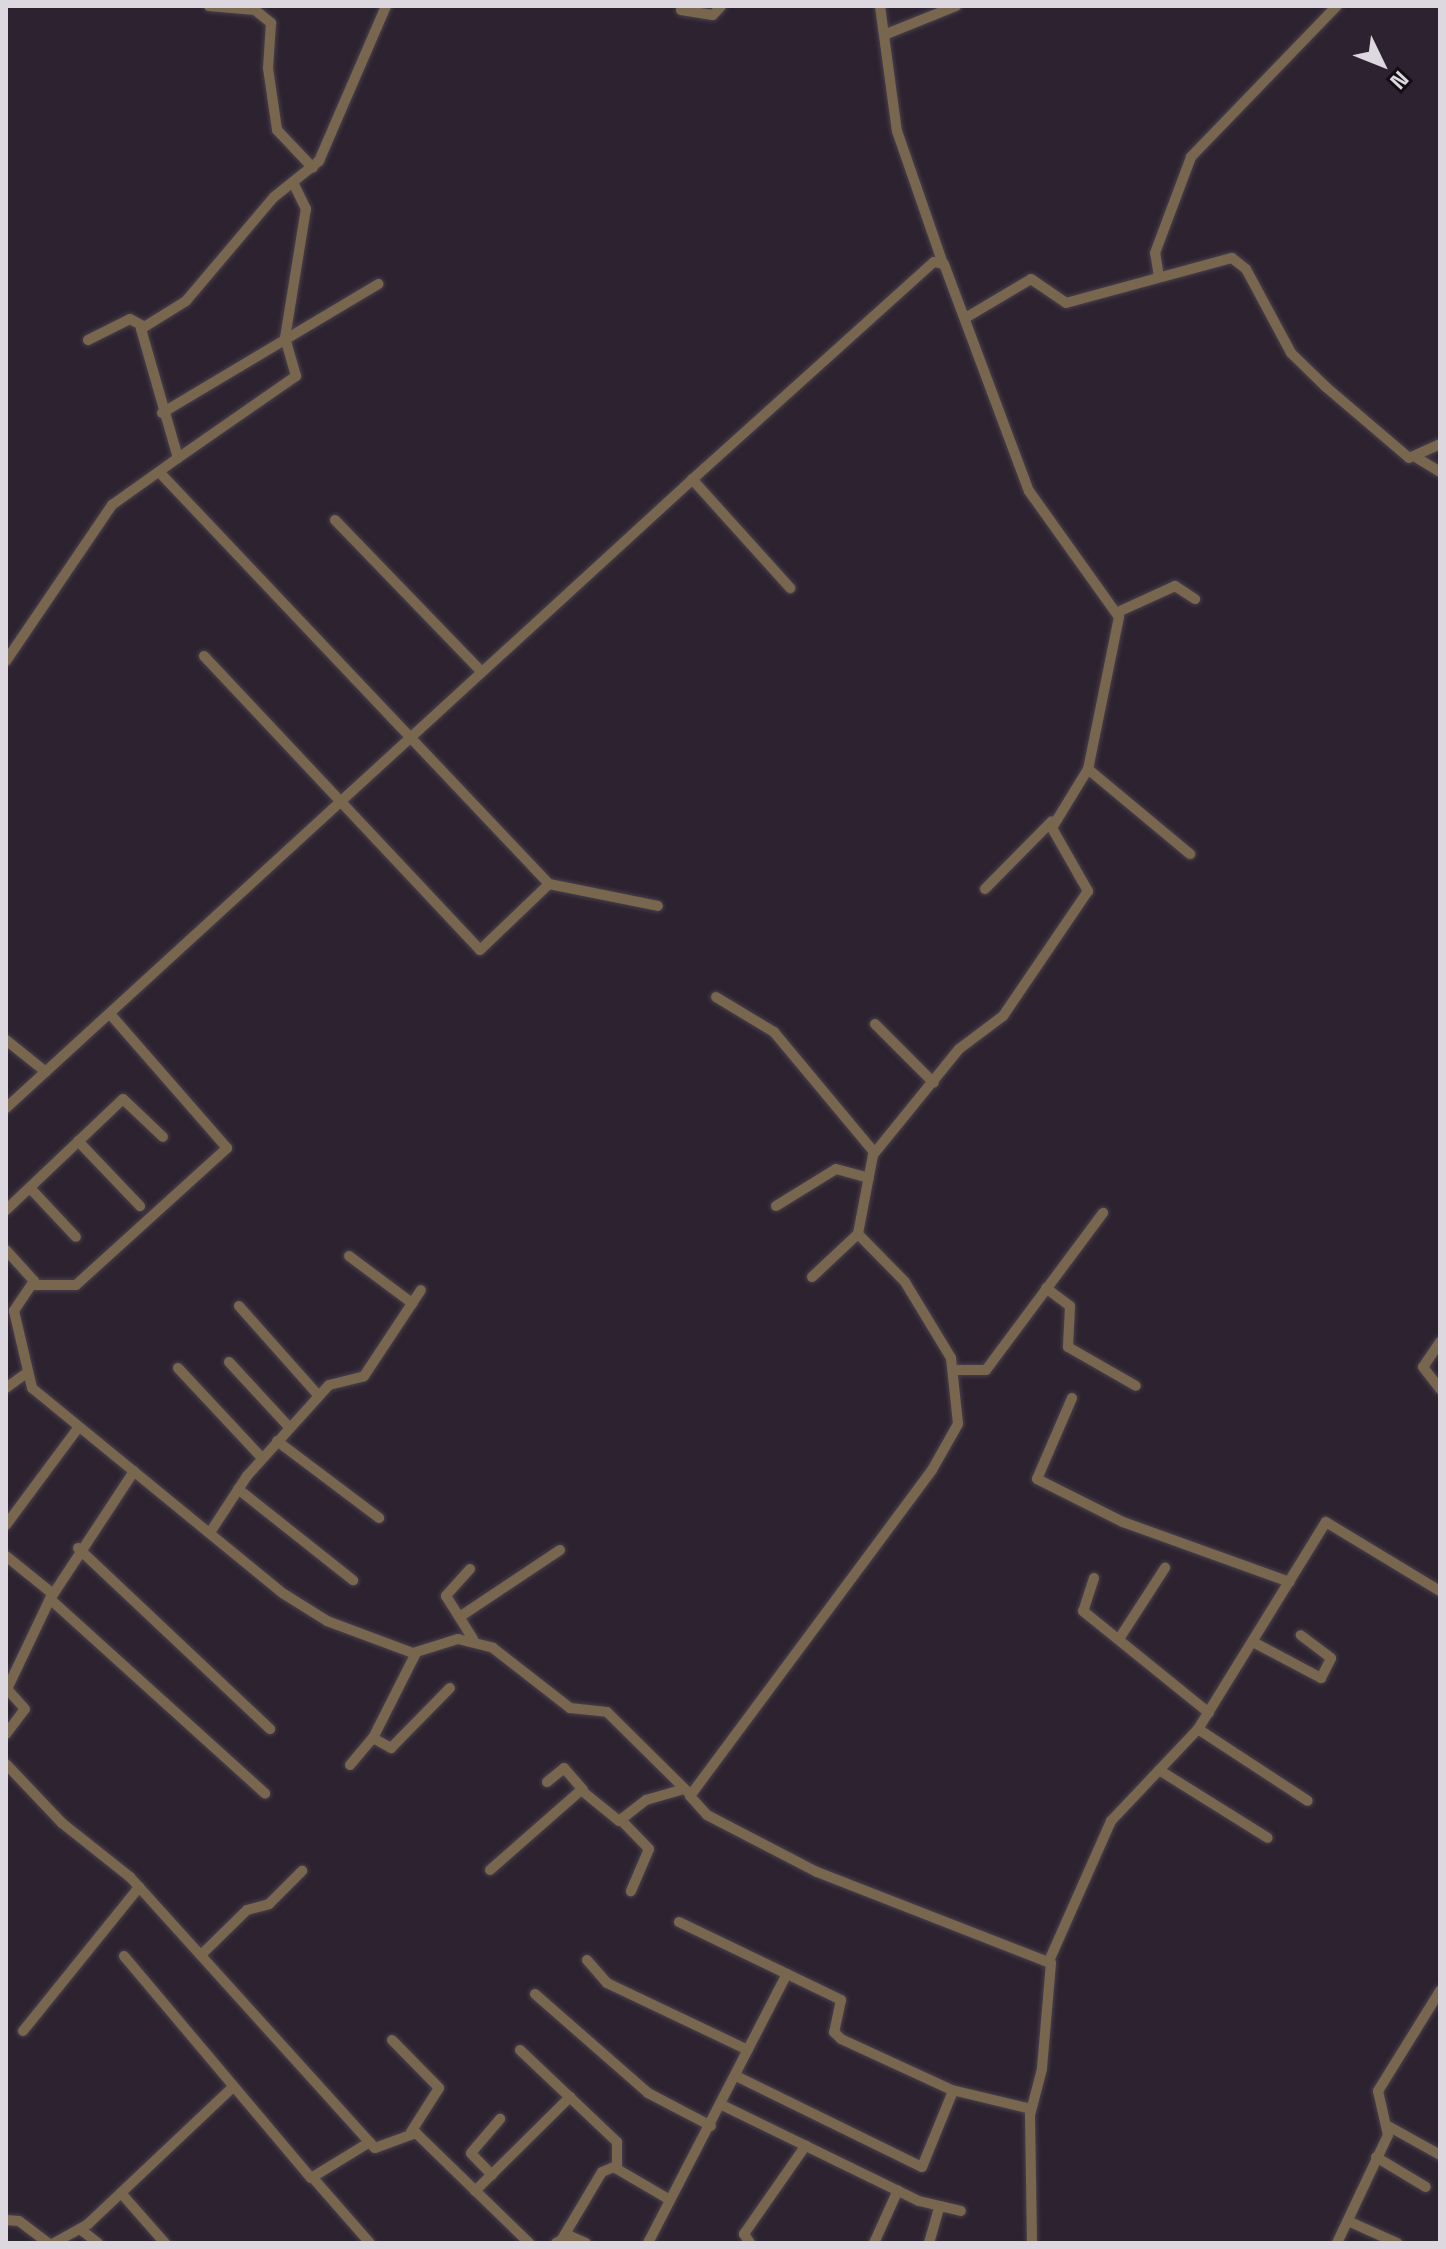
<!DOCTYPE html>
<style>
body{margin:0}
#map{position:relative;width:1446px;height:2249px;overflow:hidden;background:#2d2330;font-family:"Space Grotesk",sans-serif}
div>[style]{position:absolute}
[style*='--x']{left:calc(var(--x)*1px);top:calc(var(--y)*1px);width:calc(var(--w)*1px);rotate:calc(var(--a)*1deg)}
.roads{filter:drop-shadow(0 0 2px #49404c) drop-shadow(0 0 2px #49404c)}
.street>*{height:10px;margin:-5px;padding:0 5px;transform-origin:5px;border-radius:5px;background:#78664e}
span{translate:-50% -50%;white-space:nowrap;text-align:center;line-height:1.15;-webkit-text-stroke:7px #120e14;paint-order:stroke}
.frame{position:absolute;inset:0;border:8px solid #ddd7df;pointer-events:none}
.north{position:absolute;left:1342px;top:24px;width:80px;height:80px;-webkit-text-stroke:6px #120e14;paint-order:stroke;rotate:133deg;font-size:22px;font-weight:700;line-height:32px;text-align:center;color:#ddd7df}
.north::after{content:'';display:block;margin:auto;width:28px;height:36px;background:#ddd7df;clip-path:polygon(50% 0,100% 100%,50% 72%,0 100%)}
</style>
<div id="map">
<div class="roads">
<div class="street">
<div style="--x:209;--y:6;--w:46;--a:5"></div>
<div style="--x:255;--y:10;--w:21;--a:39"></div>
<div style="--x:271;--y:23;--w:45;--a:93.8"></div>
<div style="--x:268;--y:68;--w:63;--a:81.7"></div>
<div style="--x:277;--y:130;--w:52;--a:46.5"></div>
<div style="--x:880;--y:6;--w:126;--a:82.3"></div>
<div style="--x:897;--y:131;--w:138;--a:70.9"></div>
<div style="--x:681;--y:10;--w:32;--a:9"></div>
<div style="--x:713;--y:15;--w:12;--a:-48"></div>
<div style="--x:884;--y:35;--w:78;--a:-21.9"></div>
<div style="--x:1159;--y:277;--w:24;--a:-99"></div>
<div style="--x:1155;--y:253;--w:103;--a:-69.4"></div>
<div style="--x:1191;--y:157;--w:210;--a:-46"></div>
<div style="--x:967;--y:317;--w:74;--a:-30.7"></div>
<div style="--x:1031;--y:279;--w:42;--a:34.4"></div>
<div style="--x:1066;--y:303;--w:172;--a:-15.2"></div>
<div style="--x:1232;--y:258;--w:18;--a:38"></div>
<div style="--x:1246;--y:269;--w:95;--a:61.8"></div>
<div style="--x:1291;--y:353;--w:49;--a:44.2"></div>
<div style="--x:1326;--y:387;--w:109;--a:40.5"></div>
<div style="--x:1409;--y:458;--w:34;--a:-24"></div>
<div style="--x:88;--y:340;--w:47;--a:-26.6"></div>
<div style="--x:130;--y:319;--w:15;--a:28"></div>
<div style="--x:162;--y:413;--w:252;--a:-30.8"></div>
<div style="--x:178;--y:458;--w:144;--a:-34.8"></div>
<div style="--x:296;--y:376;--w:40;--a:-106"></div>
<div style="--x:285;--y:338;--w:131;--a:-80.8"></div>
<div style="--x:306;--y:209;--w:30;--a:-116"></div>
<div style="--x:1417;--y:458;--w:27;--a:31"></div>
<div style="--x:162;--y:475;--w:563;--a:46.58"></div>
<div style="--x:549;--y:884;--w:111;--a:11.4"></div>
<div style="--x:692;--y:479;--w:147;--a:48"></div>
<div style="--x:335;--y:520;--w:211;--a:46"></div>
<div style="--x:1118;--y:612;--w:63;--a:-24.5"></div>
<div style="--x:1175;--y:586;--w:24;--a:33"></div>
<div style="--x:204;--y:656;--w:403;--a:46.8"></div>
<div style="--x:480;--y:950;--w:95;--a:-43.7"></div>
<div style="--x:6;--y:661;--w:189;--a:-55.8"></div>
<div style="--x:112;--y:505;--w:81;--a:-35.5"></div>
<div style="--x:178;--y:458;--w:134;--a:-106"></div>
<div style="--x:141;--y:329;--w:53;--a:-31.9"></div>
<div style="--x:186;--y:301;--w:136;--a:-49.8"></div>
<div style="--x:274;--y:197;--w:58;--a:-38.7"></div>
<div style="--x:319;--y:161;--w:169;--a:-66.6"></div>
<div style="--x:1088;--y:769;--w:133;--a:39.8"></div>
<div style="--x:985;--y:889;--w:95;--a:-45.4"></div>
<div style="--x:716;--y:997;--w:68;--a:31.1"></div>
<div style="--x:774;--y:1032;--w:156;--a:50.2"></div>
<div style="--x:875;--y:1024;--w:83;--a:45"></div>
<div style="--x:6;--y:1040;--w:51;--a:38.7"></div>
<div style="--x:6;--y:1108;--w:948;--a:-42.48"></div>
<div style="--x:705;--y:468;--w:308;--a:-42"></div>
<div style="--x:934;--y:262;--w:10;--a:11"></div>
<div style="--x:944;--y:264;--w:242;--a:69.5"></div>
<div style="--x:1029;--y:491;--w:155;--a:54.5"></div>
<div style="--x:1119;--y:617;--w:155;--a:101.5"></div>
<div style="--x:1088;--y:769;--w:69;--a:121.4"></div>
<div style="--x:1052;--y:828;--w:73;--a:60.3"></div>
<div style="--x:1088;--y:891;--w:151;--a:124.2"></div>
<div style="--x:1003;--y:1016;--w:55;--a:143.1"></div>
<div style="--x:959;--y:1049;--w:136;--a:129.1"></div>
<div style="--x:873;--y:1155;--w:80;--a:100.8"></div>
<div style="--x:858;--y:1234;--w:67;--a:45.6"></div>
<div style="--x:905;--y:1282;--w:89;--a:58.8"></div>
<div style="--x:951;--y:1358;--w:66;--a:83.9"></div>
<div style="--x:958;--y:1424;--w:53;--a:119.5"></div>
<div style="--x:932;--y:1470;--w:406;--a:126.6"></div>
<div style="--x:690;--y:1796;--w:25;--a:48"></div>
<div style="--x:707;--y:1815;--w:124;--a:27.4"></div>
<div style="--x:817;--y:1872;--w:251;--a:21.3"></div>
<div style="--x:1051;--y:1963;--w:106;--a:94.9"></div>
<div style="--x:1042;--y:2069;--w:48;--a:104.6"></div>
<div style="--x:1030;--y:2115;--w:128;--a:89.1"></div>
<div style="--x:78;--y:1141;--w:90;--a:46.4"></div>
<div style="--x:30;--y:1188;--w:67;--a:46.8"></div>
<div style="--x:776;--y:1206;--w:70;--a:-31.7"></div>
<div style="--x:836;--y:1169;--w:34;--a:15"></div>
<div style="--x:6;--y:1210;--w:161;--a:-43.5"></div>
<div style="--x:123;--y:1099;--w:55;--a:43.5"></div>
<div style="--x:6;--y:1250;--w:42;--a:47.9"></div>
<div style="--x:34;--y:1281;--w:36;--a:124"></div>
<div style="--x:14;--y:1311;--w:79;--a:76.8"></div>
<div style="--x:32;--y:1388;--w:325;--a:39.3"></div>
<div style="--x:284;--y:1594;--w:51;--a:32.1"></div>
<div style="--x:327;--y:1621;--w:92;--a:20.4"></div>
<div style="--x:413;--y:1653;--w:47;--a:-17.3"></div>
<div style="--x:458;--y:1639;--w:36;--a:14"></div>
<div style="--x:493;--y:1648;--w:98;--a:37.9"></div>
<div style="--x:570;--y:1708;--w:37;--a:6"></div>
<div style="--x:607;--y:1712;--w:117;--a:44.7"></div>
<div style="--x:349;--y:1256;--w:79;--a:36.7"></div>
<div style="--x:812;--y:1277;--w:63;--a:-43.1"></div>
<div style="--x:34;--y:1285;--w:42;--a:0"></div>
<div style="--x:76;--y:1285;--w:204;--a:-42.2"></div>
<div style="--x:227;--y:1148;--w:178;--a:-131.1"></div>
<div style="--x:1046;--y:1288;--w:30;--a:37"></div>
<div style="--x:1070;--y:1306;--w:41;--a:92.8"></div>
<div style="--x:1068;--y:1347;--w:78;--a:29.8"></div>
<div style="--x:239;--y:1306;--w:120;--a:48.4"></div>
<div style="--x:1440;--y:1342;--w:30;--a:124"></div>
<div style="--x:1423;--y:1367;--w:28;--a:52"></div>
<div style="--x:229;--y:1362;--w:88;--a:47.3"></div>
<div style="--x:178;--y:1368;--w:123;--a:47"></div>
<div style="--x:956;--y:1370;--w:30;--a:0"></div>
<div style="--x:986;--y:1370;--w:196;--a:-53.3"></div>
<div style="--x:6;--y:1388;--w:22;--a:-36"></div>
<div style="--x:1072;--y:1398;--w:88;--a:113.4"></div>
<div style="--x:1037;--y:1479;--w:96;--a:26.6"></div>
<div style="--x:1123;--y:1522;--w:177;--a:19.8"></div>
<div style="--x:277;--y:1441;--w:128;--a:37"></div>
<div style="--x:238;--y:1489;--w:147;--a:38.4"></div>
<div style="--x:6;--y:1525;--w:121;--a:-53.4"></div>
<div style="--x:211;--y:1531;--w:66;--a:-56.8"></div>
<div style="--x:247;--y:1476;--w:122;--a:-48"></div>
<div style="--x:329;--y:1385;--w:36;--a:-14"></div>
<div style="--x:364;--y:1376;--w:103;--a:-56.5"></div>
<div style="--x:78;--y:1548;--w:264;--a:43.3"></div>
<div style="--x:6;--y:1556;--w:60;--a:39"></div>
<div style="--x:470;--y:1569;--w:36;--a:132"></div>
<div style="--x:446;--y:1596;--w:51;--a:57.9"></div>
<div style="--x:1094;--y:1578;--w:35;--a:108"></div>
<div style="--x:1083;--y:1611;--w:162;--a:39"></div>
<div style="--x:50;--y:1599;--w:290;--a:42.1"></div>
<div style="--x:461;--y:1616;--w:119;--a:-33.7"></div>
<div style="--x:1119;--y:1639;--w:85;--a:-57.1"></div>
<div style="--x:1255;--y:1643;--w:75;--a:27.9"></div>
<div style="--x:1321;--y:1678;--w:22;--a:-63"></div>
<div style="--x:1331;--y:1658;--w:38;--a:-143"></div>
<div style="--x:1198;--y:1729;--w:131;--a:33.2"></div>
<div style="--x:6;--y:1734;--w:31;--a:-53"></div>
<div style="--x:25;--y:1709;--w:27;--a:-132"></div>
<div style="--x:7;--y:1689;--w:100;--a:-64.5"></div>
<div style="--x:50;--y:1599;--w:153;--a:-56.7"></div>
<div style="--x:373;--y:1738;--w:21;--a:29"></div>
<div style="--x:391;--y:1748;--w:84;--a:-45.5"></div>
<div style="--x:6;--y:1764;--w:81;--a:46.5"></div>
<div style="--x:62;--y:1823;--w:87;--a:38.5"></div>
<div style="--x:130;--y:1877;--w:365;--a:47.9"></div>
<div style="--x:375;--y:2148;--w:44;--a:-20.1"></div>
<div style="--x:416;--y:2133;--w:158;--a:44.2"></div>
<div style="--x:350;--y:1765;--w:35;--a:-50"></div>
<div style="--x:373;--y:1738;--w:95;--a:-63.2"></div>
<div style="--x:1159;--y:1770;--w:128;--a:32"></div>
<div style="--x:547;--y:1782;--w:22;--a:-39"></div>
<div style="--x:564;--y:1768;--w:29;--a:49"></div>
<div style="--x:622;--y:1821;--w:39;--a:46"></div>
<div style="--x:649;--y:1849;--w:46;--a:113.2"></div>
<div style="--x:490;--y:1870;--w:121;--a:-41.3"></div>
<div style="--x:581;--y:1790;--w:49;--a:39.2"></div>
<div style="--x:619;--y:1821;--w:34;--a:-38"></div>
<div style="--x:646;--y:1800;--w:37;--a:-16"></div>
<div style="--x:679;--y:1922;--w:180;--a:25.7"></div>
<div style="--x:841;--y:2000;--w:33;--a:102"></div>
<div style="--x:834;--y:2032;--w:10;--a:45"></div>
<div style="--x:841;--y:2039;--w:122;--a:24.7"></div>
<div style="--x:952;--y:2090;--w:81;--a:13.5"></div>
<div style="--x:201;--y:1955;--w:64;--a:-44.4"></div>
<div style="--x:247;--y:1910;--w:23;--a:-15"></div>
<div style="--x:269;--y:1904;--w:47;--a:-45"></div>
<div style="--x:124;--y:1956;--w:290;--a:49.9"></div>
<div style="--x:311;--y:2178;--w:69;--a:-31.4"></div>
<div style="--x:587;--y:1960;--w:30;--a:49"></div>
<div style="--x:607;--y:1983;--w:156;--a:25.4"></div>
<div style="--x:1049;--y:1961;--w:153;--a:-66.1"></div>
<div style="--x:1111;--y:1821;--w:127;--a:-46.6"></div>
<div style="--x:1198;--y:1729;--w:243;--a:-58.3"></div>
<div style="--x:1326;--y:1522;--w:133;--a:31.2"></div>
<div style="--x:535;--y:1994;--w:150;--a:41.2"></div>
<div style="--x:648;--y:2093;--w:71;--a:27.6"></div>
<div style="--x:23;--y:2031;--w:185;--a:-51.1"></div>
<div style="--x:392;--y:2040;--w:67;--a:45.6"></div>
<div style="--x:439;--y:2088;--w:52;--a:122.5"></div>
<div style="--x:520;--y:2050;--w:134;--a:43.5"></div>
<div style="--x:617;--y:2142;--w:27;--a:90"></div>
<div style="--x:617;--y:2169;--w:61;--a:30.3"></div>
<div style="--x:736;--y:2076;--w:207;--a:26.1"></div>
<div style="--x:922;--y:2167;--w:82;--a:-67.8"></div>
<div style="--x:722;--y:2105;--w:219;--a:26"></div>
<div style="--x:919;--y:2201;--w:43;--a:13.4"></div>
<div style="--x:1388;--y:2126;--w:60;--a:29.1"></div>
<div style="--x:1376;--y:2157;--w:58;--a:31"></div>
<div style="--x:492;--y:2175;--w:30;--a:-134"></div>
<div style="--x:471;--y:2153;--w:45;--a:-49.5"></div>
<div style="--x:313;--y:2178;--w:86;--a:48.8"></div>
<div style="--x:475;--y:2191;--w:134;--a:-44.7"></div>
<div style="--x:121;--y:2193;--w:67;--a:48.7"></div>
<div style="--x:6;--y:2220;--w:13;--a:4"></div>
<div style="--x:19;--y:2221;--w:36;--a:37"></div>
<div style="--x:1348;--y:2221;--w:54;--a:24.2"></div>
<div style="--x:80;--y:2229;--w:23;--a:38"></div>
<div style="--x:562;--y:2239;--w:78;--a:-59.2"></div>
<div style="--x:602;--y:2172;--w:15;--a:-23"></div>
<div style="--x:54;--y:2243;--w:39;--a:-29"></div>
<div style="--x:88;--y:2224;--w:199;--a:-43.4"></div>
<div style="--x:556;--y:2243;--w:16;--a:-27"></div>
<div style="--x:570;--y:2236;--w:17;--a:24"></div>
<div style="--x:648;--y:2243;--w:303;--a:-62.7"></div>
<div style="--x:750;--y:2243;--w:11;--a:-124"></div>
<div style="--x:744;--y:2234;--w:108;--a:-55.1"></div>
<div style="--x:874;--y:2243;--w:58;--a:-65.6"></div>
<div style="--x:929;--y:2243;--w:37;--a:-74"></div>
<div style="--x:1337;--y:2243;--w:119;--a:-64.7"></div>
<div style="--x:1388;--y:2135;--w:45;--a:-102.8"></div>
<div style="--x:1378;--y:2091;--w:118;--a:-58.2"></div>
</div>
</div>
<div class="frame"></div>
<div class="north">N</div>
</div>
